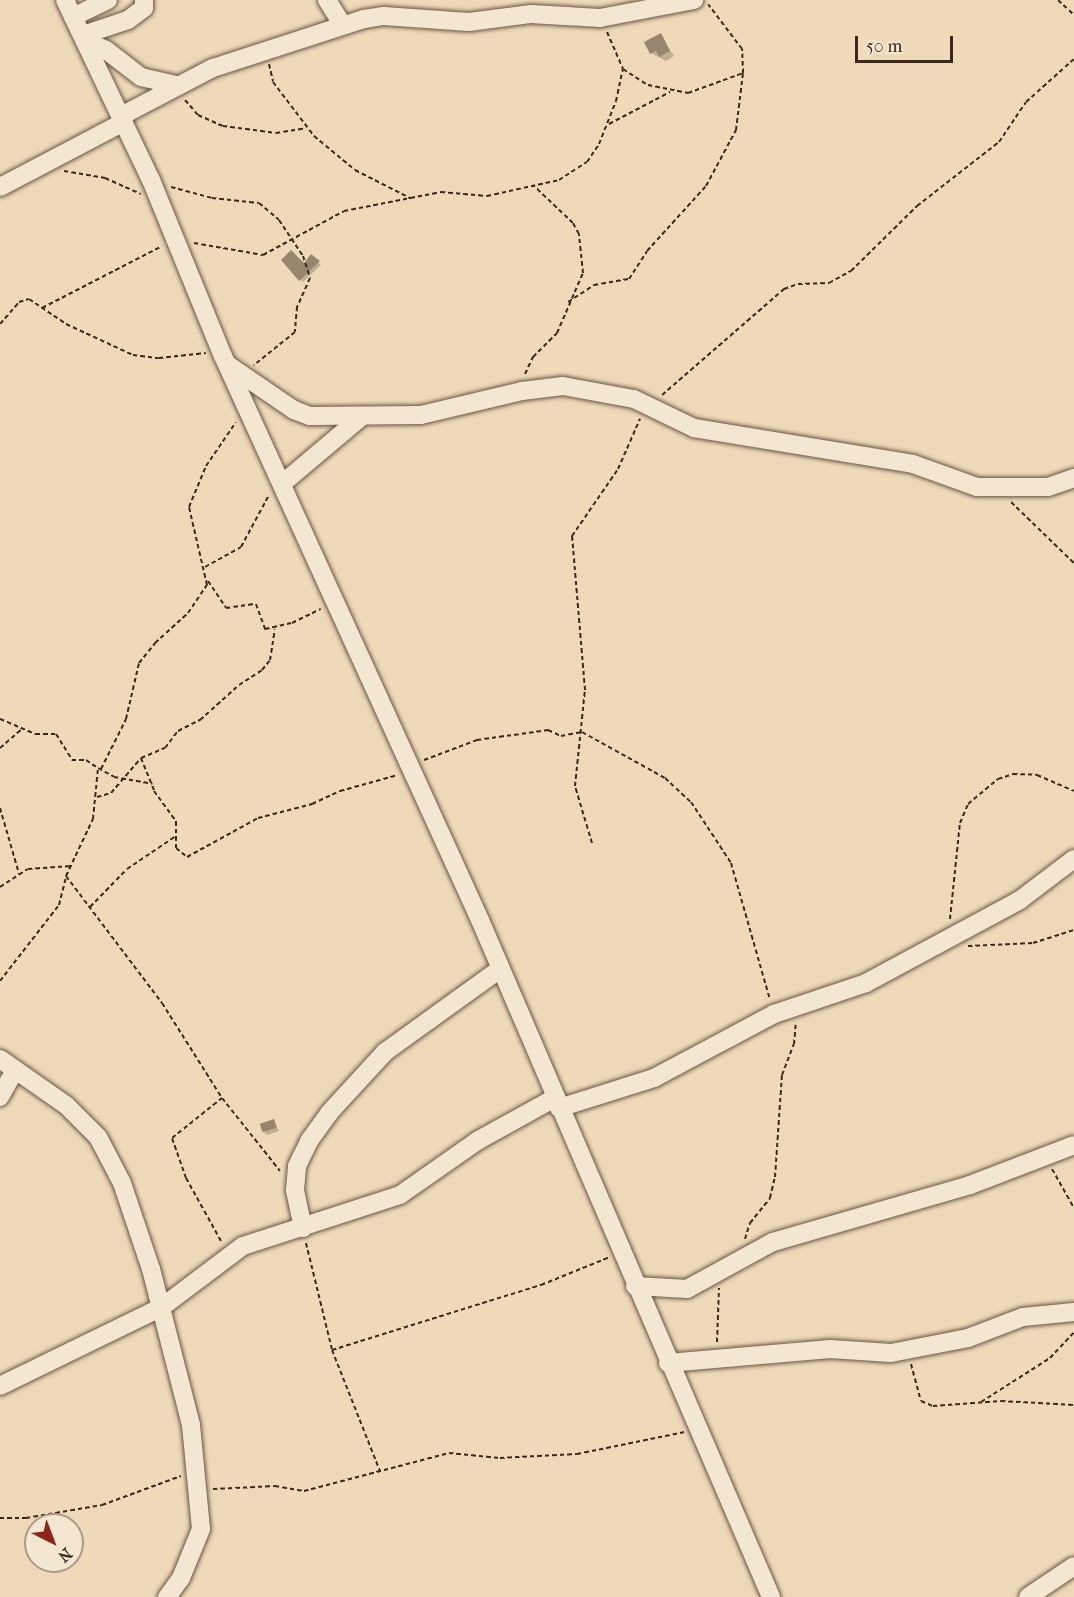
<!DOCTYPE html>
<style>
body{margin:0}
#map{position:relative;width:1074px;height:1597px;overflow:hidden;background:#eedab8;font-family:"IM FELL French Canon",serif}
div>[style]{position:absolute}
[style*='--x']{left:calc(var(--x)*1px);top:calc(var(--y)*1px);width:calc(var(--w)*1px);rotate:calc(var(--a)*1deg)}
.shadow>*{inset:0;background:#0003}
.building>*{inset:0;background:#99846e;transform-origin:0 0}
.path>*{height:2px;margin-top:-1px;transform-origin:0;background:repeating-linear-gradient(90deg,#3d271d 0 4.5px,transparent 0 7.5px)}
.roads{filter:drop-shadow(0 0 2px #695444) drop-shadow(0 0 2px #695444)}
.minor>*{height:18px;margin:-9px;padding:0 9px;transform-origin:9px;border-radius:9px;background:#f4e7d1}
span{translate:-50% -50%;white-space:nowrap;text-align:center;line-height:1.15;-webkit-text-stroke:5px #f4e7d1;paint-order:stroke}
.north{position:absolute;left:24px;top:1513px;width:60px;height:60px;box-sizing:border-box;background:#f4e7d1;border:2px solid #ab9a89;border-radius:50%;rotate:138deg;font-size:16px;font-weight:700;line-height:24px;text-align:center;color:#3d271d}
.north::after{content:'';display:block;margin:auto;width:21px;height:27px;background:#8f2418;clip-path:polygon(50% 0,100% 100%,50% 72%,0 100%)}
.scale{position:absolute;left:855px;top:36px;width:98px;height:27px;box-sizing:border-box;border:3px solid #3d271d;border-top:0;padding-left:8px;font-size:18px;line-height:21px;white-space:nowrap;color:#3d271d;-webkit-text-stroke:4px #f4e7d1;paint-order:stroke}
</style>
<div id="map">
<div class="shadow">
<div style="clip-path:polygon(660px 35px,674px 56px,666px 61px,651px 53px)"></div>
<div style="clip-path:polygon(311px 256px,321px 265px,303px 282px,283px 260px,304px 265px)"></div>
<div style="clip-path:polygon(274px 1121px,279px 1131px,267px 1135px,264px 1133px)"></div>
</div>
<div class="building">
<div style="clip-path:polygon(661px 33px,670px 51px,659px 57px,656px 51px,650px 54px,644px 42px)"></div>
<div style="clip-path:polygon(291px 250px,304px 263px,311px 254px,320px 261px,299px 281px,281px 260px)"></div>
<div style="left:274px;top:1119px;width:9px;height:15px;rotate:72deg"></div>
</div>
<div class="path">
<div style="--x:1058;--y:0;--w:22;--a:43"></div>
<div style="--x:607;--y:32;--w:40;--a:66.6"></div>
<div style="--x:623;--y:69;--w:30;--a:33"></div>
<div style="--x:648;--y:85;--w:41;--a:11.3"></div>
<div style="--x:688;--y:93;--w:59;--a:-20"></div>
<div style="--x:269;--y:64;--w:18;--a:77"></div>
<div style="--x:273;--y:82;--w:68;--a:52.8"></div>
<div style="--x:314;--y:136;--w:53;--a:39.7"></div>
<div style="--x:355;--y:170;--w:62;--a:27"></div>
<div style="--x:185;--y:100;--w:20;--a:49"></div>
<div style="--x:198;--y:115;--w:27;--a:24"></div>
<div style="--x:223;--y:126;--w:53;--a:7.5"></div>
<div style="--x:276;--y:133;--w:30;--a:-9"></div>
<div style="--x:609;--y:124;--w:69;--a:-27.7"></div>
<div style="--x:64;--y:171;--w:42;--a:9.7"></div>
<div style="--x:105;--y:178;--w:39;--a:24"></div>
<div style="--x:171;--y:187;--w:42;--a:15"></div>
<div style="--x:212;--y:198;--w:47;--a:6.1"></div>
<div style="--x:259;--y:203;--w:26;--a:40"></div>
<div style="--x:279;--y:220;--w:43;--a:56.3"></div>
<div style="--x:303;--y:256;--w:23;--a:72"></div>
<div style="--x:310;--y:278;--w:32;--a:114"></div>
<div style="--x:297;--y:307;--w:25;--a:95"></div>
<div style="--x:295;--y:332;--w:53;--a:141.2"></div>
<div style="--x:194;--y:243;--w:70;--a:9.9"></div>
<div style="--x:263;--y:255;--w:92;--a:-28.5"></div>
<div style="--x:344;--y:211;--w:99;--a:-11.1"></div>
<div style="--x:441;--y:192;--w:46;--a:5"></div>
<div style="--x:487;--y:196;--w:74;--a:-12.5"></div>
<div style="--x:559;--y:180;--w:33;--a:-33"></div>
<div style="--x:587;--y:162;--w:22;--a:-56"></div>
<div style="--x:599;--y:144;--w:46;--a:-68.4"></div>
<div style="--x:616;--y:101;--w:33;--a:-78"></div>
<div style="--x:568;--y:302;--w:31;--a:-33"></div>
<div style="--x:594;--y:285;--w:36;--a:-10"></div>
<div style="--x:629;--y:279;--w:33;--a:-57"></div>
<div style="--x:647;--y:251;--w:88;--a:-47.8"></div>
<div style="--x:706;--y:186;--w:64;--a:-61.8"></div>
<div style="--x:736;--y:130;--w:57;--a:-83"></div>
<div style="--x:743;--y:73;--w:24;--a:-92"></div>
<div style="--x:742;--y:49;--w:56;--a:-127.1"></div>
<div style="--x:42;--y:308;--w:135;--a:-27.3"></div>
<div style="--x:0;--y:324;--w:29;--a:-49"></div>
<div style="--x:19;--y:302;--w:10;--a:-17"></div>
<div style="--x:29;--y:299;--w:45;--a:34"></div>
<div style="--x:66;--y:324;--w:74;--a:24.8"></div>
<div style="--x:133;--y:355;--w:26;--a:7"></div>
<div style="--x:159;--y:358;--w:47;--a:-6.1"></div>
<div style="--x:525;--y:374;--w:19;--a:-65"></div>
<div style="--x:533;--y:357;--w:34;--a:-45"></div>
<div style="--x:557;--y:333;--w:65;--a:-66.6"></div>
<div style="--x:583;--y:273;--w:39;--a:-96"></div>
<div style="--x:579;--y:234;--w:13;--a:-119"></div>
<div style="--x:573;--y:223;--w:55;--a:-136.5"></div>
<div style="--x:662;--y:395;--w:162;--a:-41"></div>
<div style="--x:784;--y:289;--w:15;--a:-20"></div>
<div style="--x:798;--y:284;--w:31;--a:-2"></div>
<div style="--x:829;--y:283;--w:25;--a:-29"></div>
<div style="--x:851;--y:271;--w:93;--a:-44.6"></div>
<div style="--x:917;--y:206;--w:104;--a:-38"></div>
<div style="--x:999;--y:142;--w:48;--a:-56"></div>
<div style="--x:1026;--y:102;--w:64;--a:-41.9"></div>
<div style="--x:1011;--y:502;--w:88;--a:44.1"></div>
<div style="--x:205;--y:567;--w:41;--a:-29.1"></div>
<div style="--x:241;--y:547;--w:59;--a:-61.7"></div>
<div style="--x:208;--y:581;--w:32;--a:56"></div>
<div style="--x:226;--y:608;--w:30;--a:-8"></div>
<div style="--x:256;--y:604;--w:27;--a:70"></div>
<div style="--x:265;--y:629;--w:28;--a:-13"></div>
<div style="--x:292;--y:623;--w:32;--a:-26"></div>
<div style="--x:0;--y:719;--w:39;--a:23"></div>
<div style="--x:36;--y:734;--w:20;--a:0"></div>
<div style="--x:56;--y:734;--w:31;--a:58"></div>
<div style="--x:72;--y:760;--w:14;--a:0"></div>
<div style="--x:86;--y:760;--w:14;--a:34"></div>
<div style="--x:0;--y:748;--w:29;--a:-41"></div>
<div style="--x:141;--y:758;--w:35;--a:68"></div>
<div style="--x:154;--y:791;--w:37;--a:54"></div>
<div style="--x:176;--y:821;--w:27;--a:90"></div>
<div style="--x:176;--y:848;--w:14;--a:39"></div>
<div style="--x:187;--y:857;--w:81;--a:-28.8"></div>
<div style="--x:258;--y:818;--w:56;--a:-14.5"></div>
<div style="--x:312;--y:804;--w:31;--a:-25"></div>
<div style="--x:340;--y:791;--w:60;--a:-15.4"></div>
<div style="--x:424;--y:760;--w:57;--a:-20.7"></div>
<div style="--x:477;--y:740;--w:72;--a:-8"></div>
<div style="--x:548;--y:730;--w:14;--a:25"></div>
<div style="--x:561;--y:736;--w:21;--a:-11"></div>
<div style="--x:582;--y:732;--w:95;--a:29"></div>
<div style="--x:665;--y:778;--w:35;--a:43"></div>
<div style="--x:691;--y:802;--w:73;--a:56.7"></div>
<div style="--x:731;--y:863;--w:142;--a:74.1"></div>
<div style="--x:101;--y:769;--w:56;--a:-63.4"></div>
<div style="--x:126;--y:719;--w:57;--a:-76.9"></div>
<div style="--x:139;--y:663;--w:26;--a:-51"></div>
<div style="--x:155;--y:643;--w:45;--a:-42.3"></div>
<div style="--x:188;--y:613;--w:34;--a:-56"></div>
<div style="--x:207;--y:585;--w:80;--a:-103"></div>
<div style="--x:189;--y:507;--w:44;--a:-67.5"></div>
<div style="--x:206;--y:466;--w:53;--a:-55.7"></div>
<div style="--x:97;--y:797;--w:15;--a:-16"></div>
<div style="--x:111;--y:793;--w:46;--a:-49.4"></div>
<div style="--x:141;--y:758;--w:26;--a:-23"></div>
<div style="--x:165;--y:748;--w:21;--a:-53"></div>
<div style="--x:178;--y:731;--w:25;--a:-27"></div>
<div style="--x:200;--y:720;--w:52;--a:-41.9"></div>
<div style="--x:239;--y:685;--w:27;--a:-33"></div>
<div style="--x:262;--y:670;--w:13;--a:-51"></div>
<div style="--x:270;--y:660;--w:31;--a:-81"></div>
<div style="--x:0;--y:808;--w:69;--a:73.9"></div>
<div style="--x:592;--y:843;--w:59;--a:-106.6"></div>
<div style="--x:575;--y:786;--w:97;--a:-84.1"></div>
<div style="--x:585;--y:690;--w:155;--a:-94.8"></div>
<div style="--x:572;--y:536;--w:81;--a:-55.5"></div>
<div style="--x:618;--y:469;--w:55;--a:-66.3"></div>
<div style="--x:66;--y:876;--w:159;--a:52.9"></div>
<div style="--x:162;--y:1003;--w:112;--a:57.7"></div>
<div style="--x:222;--y:1098;--w:93;--a:51.5"></div>
<div style="--x:0;--y:887;--w:33;--a:-33"></div>
<div style="--x:28;--y:869;--w:43;--a:-4"></div>
<div style="--x:90;--y:907;--w:53;--a:-45.8"></div>
<div style="--x:127;--y:869;--w:59;--a:-34"></div>
<div style="--x:950;--y:919;--w:97;--a:-84.1"></div>
<div style="--x:960;--y:823;--w:21;--a:-67"></div>
<div style="--x:968;--y:804;--w:39;--a:-40"></div>
<div style="--x:998;--y:779;--w:16;--a:-18"></div>
<div style="--x:1013;--y:774;--w:24;--a:2"></div>
<div style="--x:1037;--y:775;--w:40;--a:23.4"></div>
<div style="--x:968;--y:946;--w:65;--a:-2.6"></div>
<div style="--x:1033;--y:943;--w:43;--a:-17.6"></div>
<div style="--x:0;--y:981;--w:96;--a:-52.2"></div>
<div style="--x:59;--y:905;--w:30;--a:-76"></div>
<div style="--x:66;--y:876;--w:63;--a:-64.7"></div>
<div style="--x:93;--y:819;--w:51;--a:-84.4"></div>
<div style="--x:98;--y:768;--w:18;--a:29"></div>
<div style="--x:114;--y:777;--w:39;--a:10"></div>
<div style="--x:1052;--y:1169;--w:45;--a:60.6"></div>
<div style="--x:745;--y:1239;--w:17;--a:-73"></div>
<div style="--x:750;--y:1223;--w:32;--a:-51"></div>
<div style="--x:770;--y:1198;--w:22;--a:-77"></div>
<div style="--x:775;--y:1177;--w:102;--a:-86.1"></div>
<div style="--x:782;--y:1075;--w:33;--a:-69"></div>
<div style="--x:794;--y:1044;--w:22;--a:-85"></div>
<div style="--x:221;--y:1241;--w:72;--a:-119.1"></div>
<div style="--x:186;--y:1178;--w:42;--a:-109.3"></div>
<div style="--x:172;--y:1138;--w:64;--a:-38.7"></div>
<div style="--x:306;--y:1243;--w:110;--a:76.3"></div>
<div style="--x:332;--y:1350;--w:130;--a:68.4"></div>
<div style="--x:717;--y:1342;--w:54;--a:-87.9"></div>
<div style="--x:332;--y:1350;--w:219;--a:-17.3"></div>
<div style="--x:541;--y:1285;--w:74;--a:-22.1"></div>
<div style="--x:911;--y:1364;--w:38;--a:75"></div>
<div style="--x:921;--y:1401;--w:13;--a:23"></div>
<div style="--x:933;--y:1406;--w:68;--a:-4.2"></div>
<div style="--x:1001;--y:1401;--w:73;--a:3.1"></div>
<div style="--x:981;--y:1402;--w:82;--a:-32.5"></div>
<div style="--x:1050;--y:1358;--w:35;--a:-47"></div>
<div style="--x:213;--y:1489;--w:62;--a:-2.8"></div>
<div style="--x:275;--y:1486;--w:29;--a:10"></div>
<div style="--x:304;--y:1491;--w:150;--a:-14.7"></div>
<div style="--x:449;--y:1453;--w:51;--a:5.6"></div>
<div style="--x:500;--y:1458;--w:77;--a:-3"></div>
<div style="--x:577;--y:1454;--w:110;--a:-11.5"></div>
<div style="--x:0;--y:1518;--w:26;--a:0"></div>
<div style="--x:26;--y:1518;--w:77;--a:-9.7"></div>
<div style="--x:102;--y:1505;--w:84;--a:-20.2"></div>
</div>
<div class="roads">
<div class="minor">
<div style="--x:65;--y:0;--w:199;--a:64.5"></div>
<div style="--x:151;--y:180;--w:190;--a:67.8"></div>
<div style="--x:223;--y:356;--w:620;--a:65.5"></div>
<div style="--x:480;--y:920;--w:737;--a:66.74"></div>
<div style="--x:327;--y:0;--w:28;--a:58"></div>
<div style="--x:73;--y:17;--w:39;--a:-26"></div>
<div style="--x:83;--y:35;--w:47;--a:-18.4"></div>
<div style="--x:128;--y:20;--w:20;--a:-37"></div>
<div style="--x:144;--y:8;--w:8;--a:-90"></div>
<div style="--x:86;--y:41;--w:22;--a:24"></div>
<div style="--x:106;--y:50;--w:44;--a:37.6"></div>
<div style="--x:141;--y:77;--w:36;--a:13"></div>
<div style="--x:121;--y:116;--w:104;--a:-27.6"></div>
<div style="--x:213;--y:68;--w:159;--a:-18"></div>
<div style="--x:364;--y:19;--w:20;--a:-9"></div>
<div style="--x:384;--y:16;--w:85;--a:4"></div>
<div style="--x:469;--y:22;--w:63;--a:-7.4"></div>
<div style="--x:531;--y:14;--w:69;--a:3.3"></div>
<div style="--x:600;--y:18;--w:96;--a:-10.8"></div>
<div style="--x:0;--y:187;--w:140;--a:-27.7"></div>
<div style="--x:228;--y:365;--w:80;--a:34.3"></div>
<div style="--x:294;--y:410;--w:17;--a:21"></div>
<div style="--x:310;--y:416;--w:111;--a:-0.5"></div>
<div style="--x:421;--y:415;--w:104;--a:-13.4"></div>
<div style="--x:522;--y:391;--w:41;--a:-7"></div>
<div style="--x:563;--y:386;--w:72;--a:10.4"></div>
<div style="--x:634;--y:399;--w:67;--a:25.8"></div>
<div style="--x:694;--y:428;--w:222;--a:9.3"></div>
<div style="--x:913;--y:464;--w:68;--a:19.8"></div>
<div style="--x:977;--y:487;--w:71;--a:0"></div>
<div style="--x:1048;--y:487;--w:28;--a:-19"></div>
<div style="--x:283;--y:483;--w:101;--a:-40.2"></div>
<div style="--x:0;--y:1059;--w:80;--a:34.9"></div>
<div style="--x:66;--y:1105;--w:45;--a:45"></div>
<div style="--x:98;--y:1137;--w:52;--a:62.4"></div>
<div style="--x:122;--y:1183;--w:91;--a:71.4"></div>
<div style="--x:151;--y:1269;--w:161;--a:75.6"></div>
<div style="--x:191;--y:1425;--w:104;--a:84.5"></div>
<div style="--x:201;--y:1529;--w:53;--a:112.2"></div>
<div style="--x:181;--y:1578;--w:24;--a:126"></div>
<div style="--x:0;--y:1097;--w:31;--a:-61"></div>
<div style="--x:559;--y:1108;--w:100;--a:-17.5"></div>
<div style="--x:654;--y:1078;--w:136;--a:-28.1"></div>
<div style="--x:774;--y:1014;--w:97;--a:-18.6"></div>
<div style="--x:866;--y:983;--w:175;--a:-28.3"></div>
<div style="--x:1020;--y:900;--w:68;--a:-37.2"></div>
<div style="--x:303;--y:1228;--w:39;--a:-102"></div>
<div style="--x:295;--y:1190;--w:24;--a:-85"></div>
<div style="--x:297;--y:1166;--w:28;--a:-64"></div>
<div style="--x:309;--y:1141;--w:34;--a:-54"></div>
<div style="--x:329;--y:1113;--w:83;--a:-47.4"></div>
<div style="--x:385;--y:1052;--w:142;--a:-35.8"></div>
<div style="--x:635;--y:1286;--w:52;--a:3.3"></div>
<div style="--x:687;--y:1289;--w:98;--a:-28.7"></div>
<div style="--x:773;--y:1242;--w:205;--a:-16.1"></div>
<div style="--x:970;--y:1185;--w:111;--a:-21"></div>
<div style="--x:668;--y:1363;--w:163;--a:-4.9"></div>
<div style="--x:830;--y:1349;--w:61;--a:3.8"></div>
<div style="--x:891;--y:1353;--w:78;--a:-11"></div>
<div style="--x:968;--y:1338;--w:59;--a:-20.9"></div>
<div style="--x:1023;--y:1317;--w:51;--a:-5.6"></div>
<div style="--x:0;--y:1386;--w:180;--a:-26"></div>
<div style="--x:162;--y:1307;--w:101;--a:-37"></div>
<div style="--x:243;--y:1246;--w:165;--a:-18"></div>
<div style="--x:400;--y:1195;--w:94;--a:-35"></div>
<div style="--x:477;--y:1141;--w:89;--a:-28.9"></div>
<div style="--x:1028;--y:1597;--w:55;--a:-34"></div>
</div>
</div>
<div class="north">N</div>
<div class="scale">50 m</div>
</div>
